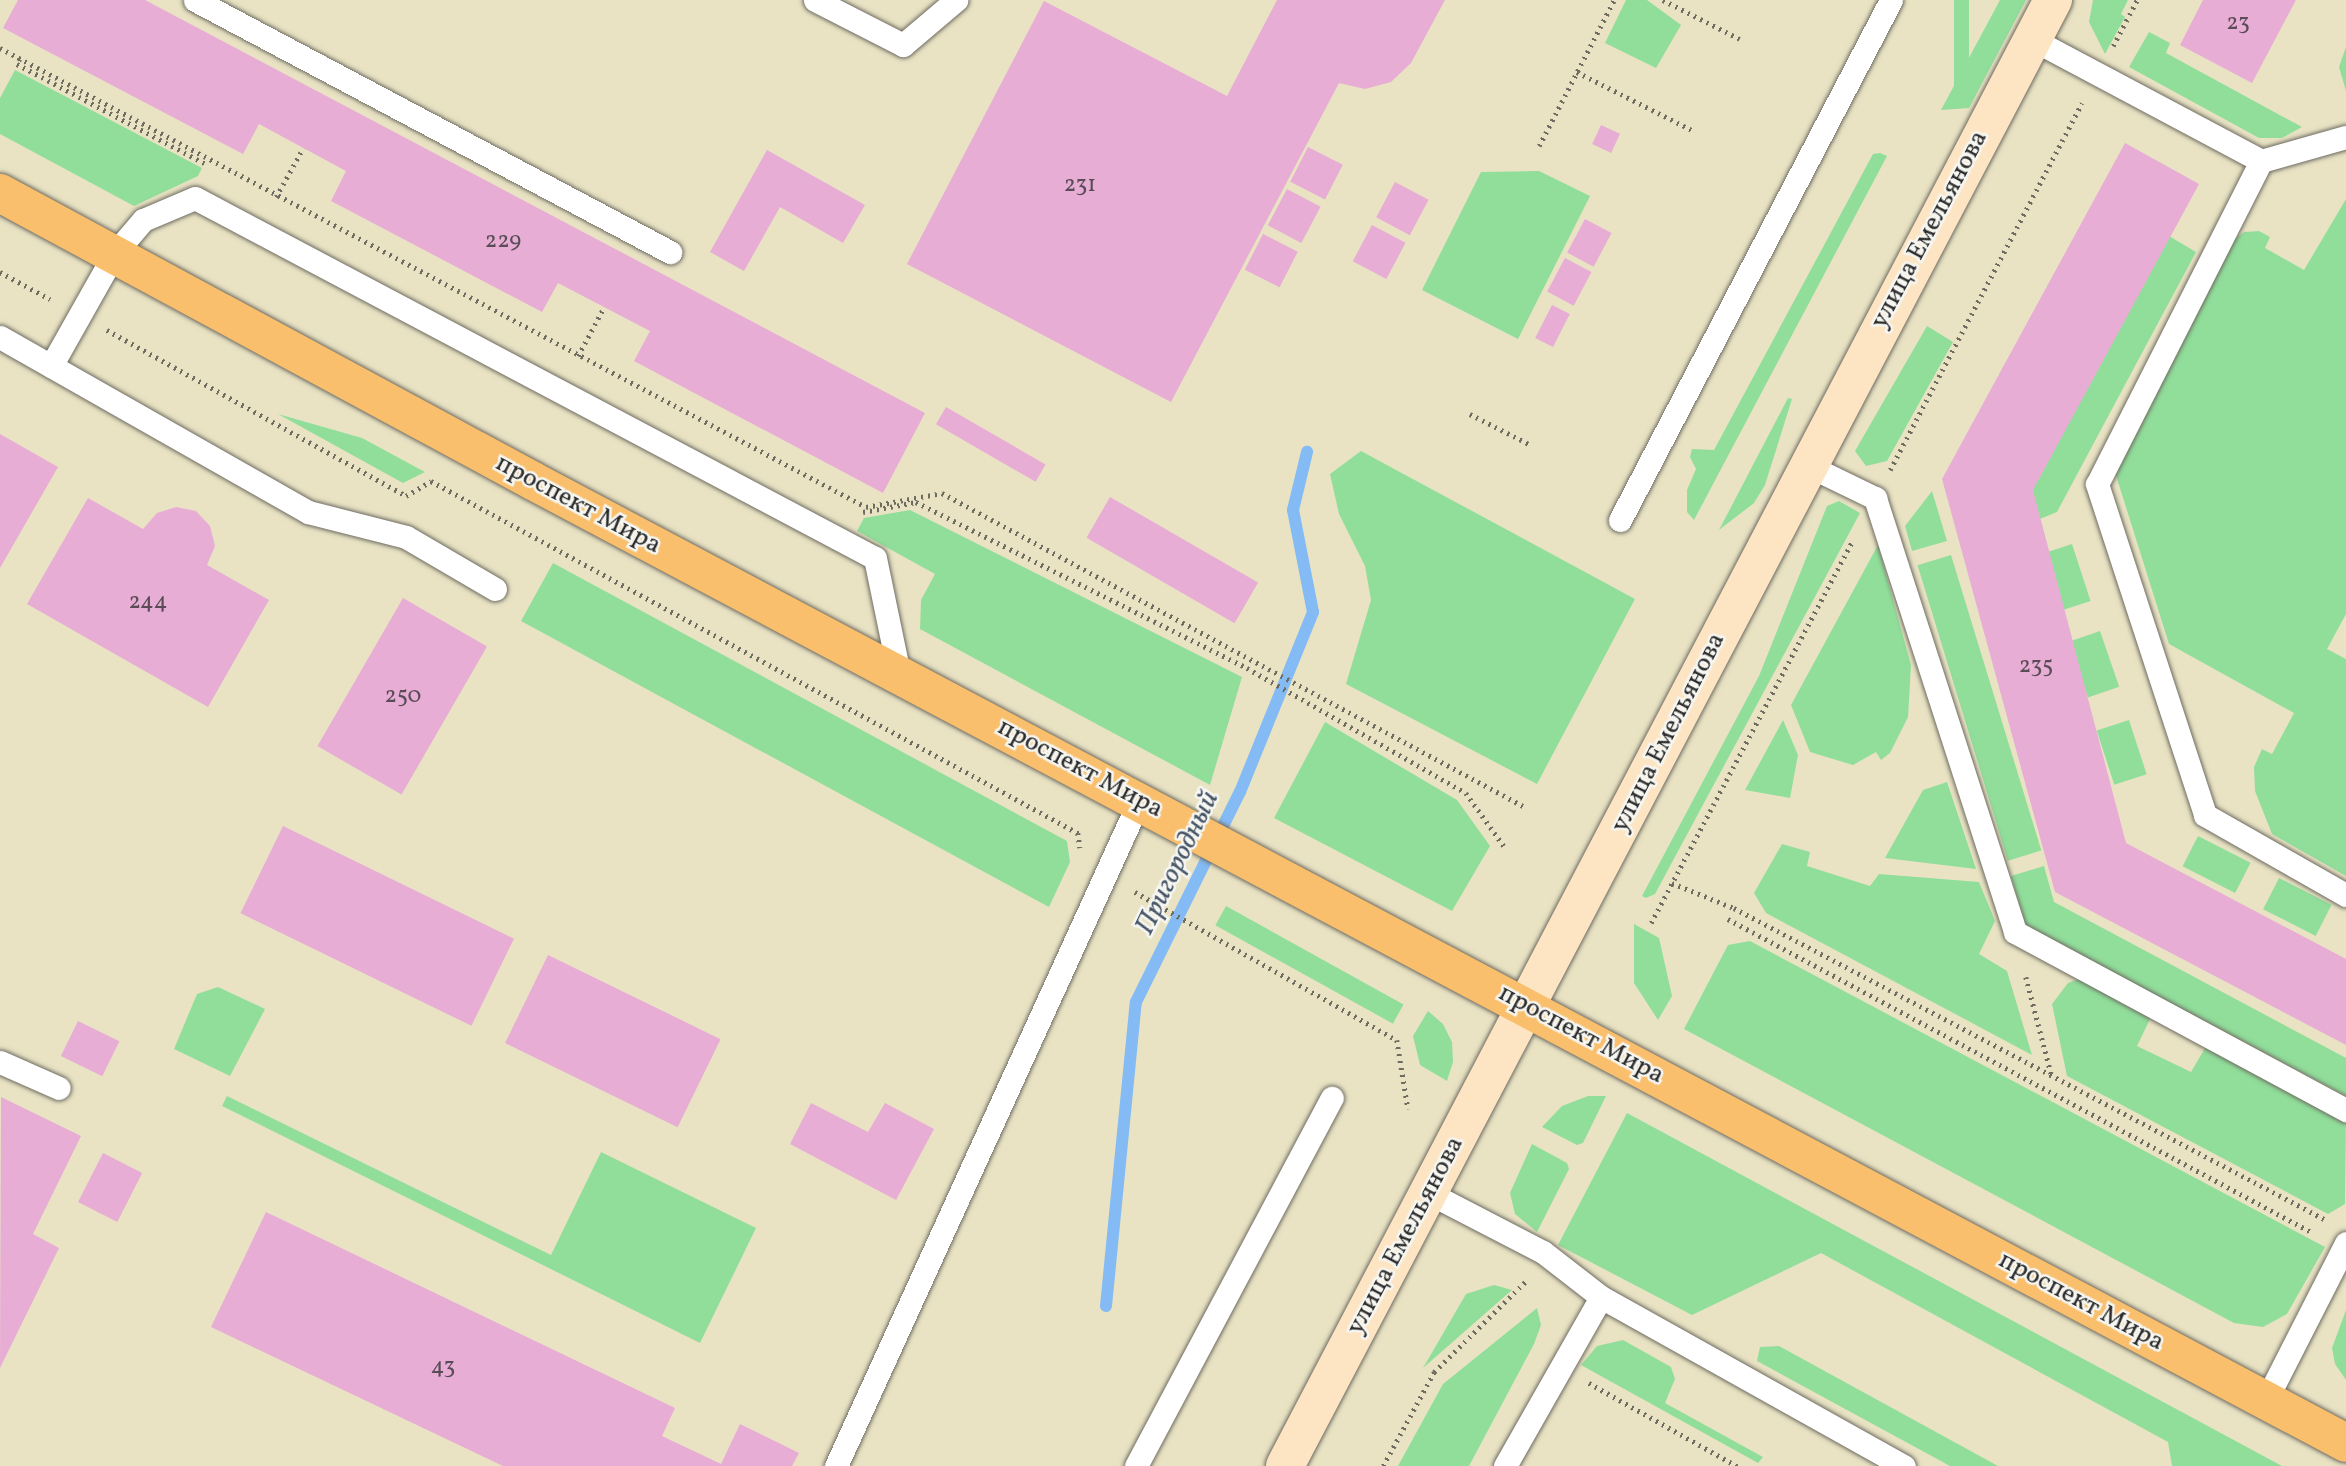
<!DOCTYPE html>
<meta charset="utf-8">
<style>
body{margin:0}
#map{position:relative;width:2346px;height:1466px;overflow:hidden;background:#e9e3c4;font-family:Vollkorn,serif}
div>[style]{position:absolute}
[style*='--x']{left:calc(var(--x)*1px);top:calc(var(--y)*1px);width:calc(var(--w)*1px);rotate:calc(var(--a)*1deg)}
.green>*{inset:0;background:#91de9b;transform-origin:0 0}
.stream>*{height:12px;margin:-6px;padding:0 6px;transform-origin:6px;border-radius:6px;background:#84bbf4}
.building>*{inset:0;background:#e7add5;transform-origin:0 0}
.path>*{height:4.5px;margin-top:-2.25px;transform-origin:0;background:repeating-linear-gradient(90deg,#6e6b61 0 2px,transparent 0 7px)}
.roads{filter:drop-shadow(0 0 2px #6e6b61) drop-shadow(0 0 2px #6e6b61)}
.service>*{height:23px;margin:-11.5px;padding:0 11.5px;transform-origin:11.5px;border-radius:11.5px;background:#fff}
.secondary>*{height:38px;margin:-19px;padding:0 19px;transform-origin:19px;border-radius:19px;background:#fde5c4}
.primary>*{height:38px;margin:-19px;padding:0 19px;transform-origin:19px;border-radius:19px;background:#f9bf6c}
span{translate:-50% -50%;white-space:nowrap;text-align:center;line-height:1.15;-webkit-text-stroke:5px #f6f6f2;paint-order:stroke}
.number-label{font-size:23px;color:#5a4c56}
.number-label span{-webkit-text-stroke-width:0}
.street-label{font-size:26px;color:#2b2b2b}
.water-label{font-size:28px;color:#465667;font-style:italic}
</style>
<div id="map">
<div class="green">
<div style="clip-path:polygon(1626px 0,1647px 0,1681px 25px,1656px 68px,1605px 43px)"></div>
<div style="left:1954px;top:0;width:15px;height:104px"></div>
<div style="clip-path:polygon(2000px 0,2026px 0,1969px 108px,1941px 110px)"></div>
<div style="clip-path:polygon(2093px 0,2128px 0,2121px 14px,2125px 17px,2105px 54px,2089px 22px)"></div>
<div style="clip-path:polygon(2149px 32px,2170px 43px,2166px 53px,2302px 127px,2282px 138px,2259px 138px,2129px 67px)"></div>
<div style="clip-path:polygon(2346px 47px,2346px 91px,2339px 67px)"></div>
<div style="clip-path:polygon(15px 70px,202px 168px,198px 176px,134px 206px,0 134px,0 98px)"></div>
<div style="clip-path:polygon(1880px 153px,1887px 156px,1694px 520px,1687px 512px,1687px 490px,1696px 469px,1690px 457px,1692px 449px,1714px 450px,1873px 154px)"></div>
<div style="clip-path:polygon(1539px 171px,1590px 196px,1518px 339px,1422px 290px,1481px 172px)"></div>
<div style="clip-path:polygon(2346px 199px,2346px 614px,2327px 649px,2346px 659px,2346px 876px,2272px 834px,2255px 791px,2254px 767px,2262px 749px,2272px 754px,2294px 713px,2169px 644px,2113px 466px,2235px 239px,2244px 232px,2259px 231px,2270px 237px,2265px 248px,2304px 270px)"></div>
<div style="clip-path:polygon(2169px 236px,2196px 252px,2057px 512px,2035px 521px,2027px 494px)"></div>
<div style="clip-path:polygon(1927px 326px,1953px 342px,1887px 461px,1866px 466px,1855px 451px)"></div>
<div style="clip-path:polygon(1788px 398px,1792px 399px,1765px 485px,1754px 503px,1719px 530px)"></div>
<div style="clip-path:polygon(278px 414px,362px 438px,425px 472px,403px 483px)"></div>
<div style="clip-path:polygon(1361px 451px,1635px 599px,1537px 784px,1346px 684px,1371px 600px,1365px 566px,1339px 514px,1330px 474px)"></div>
<div style="clip-path:polygon(1932px 491px,1947px 541px,1912px 551px,1905px 526px)"></div>
<div style="clip-path:polygon(1839px 501px,1860px 513px,1655px 894px,1646px 898px,1642px 896px,1759px 676px,1827px 506px)"></div>
<div style="clip-path:polygon(910px 510px,1242px 677px,1210px 785px,920px 629px,921px 600px,935px 574px,857px 531px,864px 518px)"></div>
<div style="left:2072px;top:544px;width:60px;height:29px;rotate:72deg"></div>
<div style="clip-path:polygon(1878px 545px,1911px 665px,1908px 717px,1890px 753px,1881px 760px,1876px 752px,1853px 765px,1810px 752px,1791px 705px)"></div>
<div style="left:1951px;top:555px;width:309px;height:35px;rotate:73deg"></div>
<div style="clip-path:polygon(553px 563px,1067px 841px,1070px 862px,1049px 907px,521px 621px)"></div>
<div style="left:2100px;top:631px;width:59px;height:33px;rotate:71deg"></div>
<div style="clip-path:polygon(1783px 720px,1798px 755px,1790px 798px,1745px 790px)"></div>
<div style="left:2129px;top:720px;width:57px;height:34px;rotate:72deg"></div>
<div style="clip-path:polygon(1325px 722px,1457px 800px,1490px 846px,1452px 911px,1274px 818px)"></div>
<div style="clip-path:polygon(1947px 782px,1976px 869px,1885px 858px,1923px 790px)"></div>
<div style="left:2198px;top:836px;width:59px;height:34px;rotate:27deg"></div>
<div style="clip-path:polygon(1782px 844px,1810px 852px,1807px 866px,1870px 886px,1879px 874px,1979px 882px,1995px 921px,1979px 954px,2007px 971px,2032px 1055px,1766px 913px,1754px 893px)"></div>
<div style="clip-path:polygon(2044px 866px,2054px 902px,2346px 1058px,2346px 1096px,2026px 926px,2011px 876px)"></div>
<div style="left:2279px;top:878px;width:59px;height:35px;rotate:27deg"></div>
<div style="left:1226px;top:906px;width:203px;height:22px;rotate:29deg"></div>
<div style="clip-path:polygon(1634px 924px,1659px 938px,1672px 996px,1658px 1020px,1634px 983px)"></div>
<div style="clip-path:polygon(1750px 941px,2325px 1247px,2287px 1314px,2263px 1327px,2234px 1323px,1684px 1029px,1728px 945px)"></div>
<div style="clip-path:polygon(2084px 977px,2153px 1013px,2137px 1046px,2191px 1072px,2208px 1043px,2346px 1116px,2345px 1204px,2328px 1214px,2067px 1076px,2052px 1004px,2068px 983px)"></div>
<div style="clip-path:polygon(218px 987px,265px 1009px,230px 1076px,174px 1049px,197px 994px)"></div>
<div style="clip-path:polygon(1428px 1011px,1443px 1024px,1452px 1042px,1453px 1062px,1447px 1081px,1420px 1065px,1413px 1036px)"></div>
<div style="clip-path:polygon(227px 1096px,551px 1255px,601px 1152px,756px 1228px,700px 1343px,222px 1106px)"></div>
<div style="clip-path:polygon(1588px 1096px,1606px 1096px,1583px 1143px,1577px 1145px,1542px 1127px,1562px 1106px)"></div>
<div style="clip-path:polygon(1627px 1113px,2282px 1466px,2172px 1466px,2168px 1442px,1821px 1253px,1692px 1315px,1558px 1245px)"></div>
<div style="clip-path:polygon(1532px 1144px,1567px 1163px,1569px 1169px,1537px 1232px,1515px 1214px,1510px 1193px)"></div>
<div style="clip-path:polygon(1494px 1285px,1512px 1290px,1423px 1368px,1466px 1294px)"></div>
<div style="clip-path:polygon(1537px 1308px,1541px 1325px,1534px 1344px,1469px 1466px,1398px 1466px,1443px 1384px)"></div>
<div style="clip-path:polygon(2346px 1310px,2346px 1380px,2335px 1364px,2332px 1348px)"></div>
<div style="clip-path:polygon(1623px 1340px,1671px 1367px,1675px 1379px,1665px 1403px,1763px 1457px,1758px 1463px,1581px 1365px,1597px 1346px)"></div>
<div style="clip-path:polygon(1779px 1346px,1998px 1466px,1950px 1466px,1757px 1361px,1760px 1347px)"></div>
</div>
<div class="stream">
<div style="--x:1106;--y:1306;--w:305;--a:-84.4"></div>
<div style="--x:1136;--y:1002;--w:234;--a:-63.7"></div>
<div style="--x:1240;--y:792;--w:194;--a:-67.9"></div>
<div style="--x:1313;--y:612;--w:104;--a:-101.1"></div>
<div style="--x:1293;--y:510;--w:60;--a:-76.4"></div>
</div>
<div class="building">
<div style="clip-path:polygon(18px 0,145px 0,925px 413px,883px 493px,634px 361px,650px 331px,558px 283px,542px 312px,331px 201px,346px 171px,259px 124px,243px 154px,3px 28px)"></div>
<div style="clip-path:polygon(1277px 0,1445px 0,1411px 63px,1391px 82px,1365px 89px,1339px 83px,1171px 402px,907px 264px,1044px 1px,1227px 96px)"></div>
<div style="clip-path:polygon(2203px 0,2296px 0,2252px 83px,2180px 45px)"></div>
<div style="left:1601px;top:125px;width:21px;height:21px;rotate:25deg"></div>
<div style="clip-path:polygon(2125px 143px,2199px 184px,2033px 490px,2126px 843px,2346px 959px,2346px 1045px,2055px 892px,1942px 479px)"></div>
<div style="left:1308px;top:147px;width:39px;height:39px;rotate:27deg"></div>
<div style="clip-path:polygon(767px 150px,865px 205px,843px 243px,780px 207px,744px 271px,710px 252px)"></div>
<div style="left:1395px;top:182px;width:38px;height:40px;rotate:28deg"></div>
<div style="left:1287px;top:189px;width:38px;height:41px;rotate:28deg"></div>
<div style="left:1585px;top:219px;width:30px;height:38px;rotate:28deg"></div>
<div style="left:1372px;top:225px;width:38px;height:41px;rotate:28deg"></div>
<div style="left:1263px;top:234px;width:39px;height:40px;rotate:27deg"></div>
<div style="left:1565px;top:258px;width:30px;height:38px;rotate:28deg"></div>
<div style="left:1552px;top:305px;width:20px;height:37px;rotate:27deg"></div>
<div style="left:946px;top:407px;width:115px;height:20px;rotate:30deg"></div>
<div style="clip-path:polygon(0 434px,58px 467px,0 568px)"></div>
<div style="left:1110px;top:497px;width:171px;height:47px;rotate:30deg"></div>
<div style="clip-path:polygon(88px 498px,143px 529px,157px 513px,176px 507px,196px 511px,210px 526px,215px 546px,207px 565px,269px 600px,208px 707px,27px 604px)"></div>
<div style="left:403px;top:598px;width:97px;height:171px;rotate:30deg"></div>
<div style="left:283px;top:826px;width:257px;height:97px;rotate:26deg"></div>
<div style="left:548px;top:955px;width:192px;height:98px;rotate:26deg"></div>
<div style="left:78px;top:1021px;width:46px;height:39px;rotate:26deg"></div>
<div style="clip-path:polygon(1px 1097px,81px 1136px,33px 1234px,59px 1248px,0 1368px)"></div>
<div style="clip-path:polygon(811px 1103px,868px 1132px,885px 1103px,934px 1129px,896px 1200px,790px 1144px)"></div>
<div style="left:103px;top:1153px;width:44px;height:55px;rotate:27deg"></div>
<div style="clip-path:polygon(266px 1212px,675px 1408px,662px 1436px,721px 1464px,740px 1424px,799px 1453px,792px 1466px,503px 1466px,211px 1327px)"></div>
</div>
<div class="path">
<div style="--x:1663;--y:0;--w:86;--a:26.9"></div>
<div style="--x:2113;--y:46;--w:52;--a:-62.4"></div>
<div style="--x:0;--y:48;--w:980;--a:27.92"></div>
<div style="--x:866;--y:507;--w:77;--a:-10.4"></div>
<div style="--x:942;--y:493;--w:660;--a:28.31"></div>
<div style="--x:20;--y:59;--w:6;--a:121"></div>
<div style="--x:17;--y:64;--w:214;--a:27.9"></div>
<div style="--x:1577;--y:72;--w:129;--a:26.8"></div>
<div style="--x:1539;--y:146;--w:164;--a:-62.8"></div>
<div style="--x:276;--y:197;--w:56;--a:-61.1"></div>
<div style="--x:0;--y:272;--w:57;--a:28.4"></div>
<div style="--x:107;--y:330;--w:342;--a:29"></div>
<div style="--x:406;--y:496;--w:29;--a:-31"></div>
<div style="--x:431;--y:481;--w:737;--a:28.55"></div>
<div style="--x:1078;--y:833;--w:15;--a:82"></div>
<div style="--x:578;--y:356;--w:55;--a:-62"></div>
<div style="--x:1470;--y:414;--w:66;--a:27"></div>
<div style="--x:1890;--y:470;--w:414;--a:-62.4"></div>
<div style="--x:863;--y:512;--w:54;--a:-10.7"></div>
<div style="--x:916;--y:502;--w:370;--a:26.6"></div>
<div style="--x:1247;--y:668;--w:252;--a:29.7"></div>
<div style="--x:1466;--y:793;--w:65;--a:54.4"></div>
<div style="--x:1672;--y:883;--w:67;--a:22"></div>
<div style="--x:1734;--y:908;--w:667;--a:27.79"></div>
<div style="--x:1135;--y:892;--w:301;--a:29.5"></div>
<div style="--x:1397;--y:1040;--w:70;--a:80.9"></div>
<div style="--x:1728;--y:919;--w:664;--a:28.22"></div>
<div style="--x:1651;--y:923;--w:433;--a:-62.2"></div>
<div style="--x:2026;--y:977;--w:103;--a:75.4"></div>
<div style="--x:1589;--y:1383;--w:170;--a:29.3"></div>
<div style="--x:1383;--y:1466;--w:107;--a:-61.5"></div>
<div style="--x:1434;--y:1372;--w:129;--a:-44.7"></div>
</div>
<div class="roads">
<div class="service">
<div style="--x:195;--y:0;--w:538;--a:27.95"></div>
<div style="--x:815;--y:0;--w:99;--a:27.1"></div>
<div style="--x:903;--y:45;--w:70;--a:-40.3"></div>
<div style="--x:2032;--y:39;--w:259;--a:28"></div>
<div style="--x:2261;--y:161;--w:362;--a:116.9"></div>
<div style="--x:2097;--y:484;--w:348;--a:71.9"></div>
<div style="--x:2205;--y:815;--w:162;--a:29.6"></div>
<div style="--x:2261;--y:161;--w:88;--a:-15.8"></div>
<div style="--x:0;--y:337;--w:354;--a:29.6"></div>
<div style="--x:308;--y:512;--w:101;--a:14.3"></div>
<div style="--x:406;--y:537;--w:103;--a:30.3"></div>
<div style="--x:51;--y:366;--w:129;--a:-60.6"></div>
<div style="--x:114;--y:254;--w:45;--a:-49.5"></div>
<div style="--x:143;--y:220;--w:56;--a:-22.9"></div>
<div style="--x:195;--y:198;--w:769;--a:27.9"></div>
<div style="--x:875;--y:558;--w:118;--a:78.3"></div>
<div style="--x:1807;--y:465;--w:76;--a:25.9"></div>
<div style="--x:1875;--y:498;--w:456;--a:72.1"></div>
<div style="--x:2015;--y:932;--w:376;--a:28.3"></div>
<div style="--x:1620;--y:520;--w:586;--a:-62.47"></div>
<div style="--x:0;--y:1062;--w:64;--a:23.8"></div>
<div style="--x:1429;--y:1193;--w:128;--a:27.4"></div>
<div style="--x:1543;--y:1252;--w:73;--a:37.8"></div>
<div style="--x:1601;--y:1297;--w:347;--a:29.2"></div>
<div style="--x:2266;--y:1400;--w:176;--a:-63"></div>
<div style="--x:836;--y:1466;--w:731;--a:-65.5"></div>
<div style="--x:1136;--y:1466;--w:417;--a:-62"></div>
<div style="--x:1505;--y:1466;--w:194;--a:-60.4"></div>
</div>
<div class="secondary">
<div style="--x:1285;--y:1466;--w:1655;--a:-62.35"></div>
</div>
<div class="primary">
<div style="--x:0;--y:193;--w:606;--a:28.38"></div>
<div style="--x:533;--y:481;--w:2052;--a:27.95"></div>
</div>
</div>
<div class="number-label">
<span style="left:2238px;top:23px">23</span>
<span style="left:1080px;top:185px">231</span>
<span style="left:503px;top:241px">229</span>
<span style="left:148px;top:602px">244</span>
<span style="left:2036px;top:666px">235</span>
<span style="left:403px;top:696px">250</span>
<span style="left:443px;top:1367px">43</span>
</div>
<div class="street-label">
<span style="left:1930px;top:230px;rotate:-62deg">улица Емельянова</span>
<span style="left:578px;top:505px;rotate:28deg">проспект Мира</span>
<span style="left:1669px;top:733px;rotate:-63deg">улица Емельянова</span>
<span style="left:1080px;top:769px;rotate:28deg">проспект Мира</span>
<span style="left:1581px;top:1035px;rotate:28deg">проспект Мира</span>
<span style="left:1406px;top:1236px;rotate:-62deg">улица Емельянова</span>
<span style="left:2081px;top:1302px;rotate:28deg">проспект Мира</span>
</div>
<div class="water-label">
<span style="left:1178px;top:863px;rotate:-64deg">Пригородный</span>
</div>
</div>
